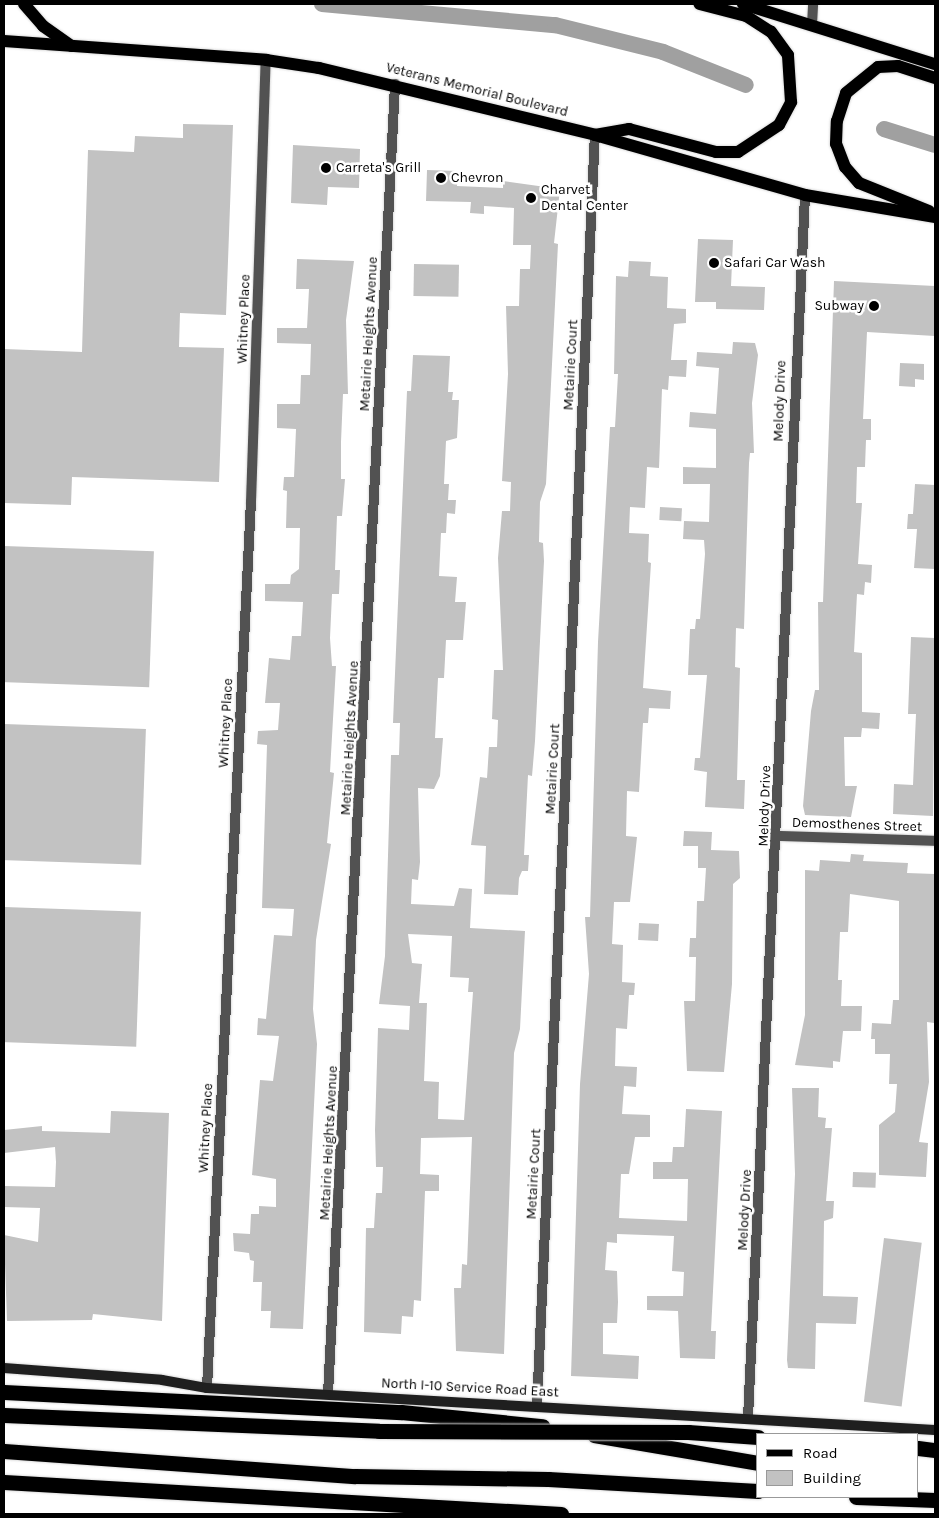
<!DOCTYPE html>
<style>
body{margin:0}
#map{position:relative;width:939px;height:1518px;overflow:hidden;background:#fff;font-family:Karla,sans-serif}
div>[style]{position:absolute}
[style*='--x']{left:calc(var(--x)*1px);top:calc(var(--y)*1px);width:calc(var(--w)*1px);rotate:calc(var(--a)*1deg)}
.canal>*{height:16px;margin:-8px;padding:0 8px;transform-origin:8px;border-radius:8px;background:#a0a0a0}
.building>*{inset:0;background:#c2c2c2;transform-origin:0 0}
.roads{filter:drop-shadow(0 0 1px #dbdbdb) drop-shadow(0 0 1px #dbdbdb)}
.street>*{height:10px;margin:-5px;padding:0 5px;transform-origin:5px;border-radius:5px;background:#525252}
.secondary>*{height:10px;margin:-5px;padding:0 5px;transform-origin:5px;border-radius:5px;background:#1f1f1f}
.primary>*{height:12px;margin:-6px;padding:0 6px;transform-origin:6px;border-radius:6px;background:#000}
.highway>*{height:15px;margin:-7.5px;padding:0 7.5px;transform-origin:7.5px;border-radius:7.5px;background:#000}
.bridges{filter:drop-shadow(0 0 1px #dbdbdb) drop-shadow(0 0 1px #dbdbdb)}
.highway-bridge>*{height:15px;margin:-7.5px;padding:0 7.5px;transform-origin:7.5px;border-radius:7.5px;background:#000}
.dots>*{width:14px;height:14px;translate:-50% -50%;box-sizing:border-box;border:2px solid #fff;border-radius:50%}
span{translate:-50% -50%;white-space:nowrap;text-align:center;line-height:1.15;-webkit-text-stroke:5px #fff;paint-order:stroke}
.street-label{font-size:14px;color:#000}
.poi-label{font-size:14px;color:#000}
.left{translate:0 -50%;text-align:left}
.right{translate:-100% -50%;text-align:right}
.frame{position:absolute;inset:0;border:5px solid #000;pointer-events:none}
.legend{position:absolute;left:756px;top:1433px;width:162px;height:65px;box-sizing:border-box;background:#fff;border:1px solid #999;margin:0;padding:6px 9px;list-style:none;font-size:15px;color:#000}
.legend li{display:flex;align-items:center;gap:10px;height:25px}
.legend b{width:25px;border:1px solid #999}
</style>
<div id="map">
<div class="canal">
<div style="--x:322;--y:4;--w:234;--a:5.2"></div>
<div style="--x:555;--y:25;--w:111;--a:14"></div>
<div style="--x:663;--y:52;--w:89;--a:21.7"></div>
<div style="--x:884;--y:129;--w:53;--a:17.4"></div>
</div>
<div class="building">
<div style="clip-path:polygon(183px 124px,233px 125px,226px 315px,180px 313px,179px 347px,224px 348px,219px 482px,72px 477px,71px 505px,4px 503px,4px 349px,82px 352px,88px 150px,134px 152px,135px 136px,183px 138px)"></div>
<div style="clip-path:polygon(293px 145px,360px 149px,359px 188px,328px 187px,327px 205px,291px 203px)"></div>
<div style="clip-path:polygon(427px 170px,458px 171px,457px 186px,503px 188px,503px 181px,560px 189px,554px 243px,558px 244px,546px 484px,540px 502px,539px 542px,543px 543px,544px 561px,535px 741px,532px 776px,528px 775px,524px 855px,529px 855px,528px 871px,522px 871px,519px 878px,518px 895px,484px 894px,486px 846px,471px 845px,480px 777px,487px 778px,489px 747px,497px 747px,498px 720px,492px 719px,494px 670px,503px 670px,498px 558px,502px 511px,510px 511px,511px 482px,502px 481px,508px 374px,506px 306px,519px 306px,520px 269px,530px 269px,531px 245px,513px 245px,514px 208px,484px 206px,484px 214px,470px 213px,471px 202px,426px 201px)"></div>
<div style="clip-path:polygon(698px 239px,733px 240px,731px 286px,765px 287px,764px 310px,716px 309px,716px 302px,695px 302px)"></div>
<div style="clip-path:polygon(297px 259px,354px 261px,346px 320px,348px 394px,343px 394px,341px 442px,341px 479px,345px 479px,342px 516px,337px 516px,335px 570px,340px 570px,339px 594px,332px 594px,330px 638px,332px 666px,336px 666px,330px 772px,334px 773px,327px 843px,331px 844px,316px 940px,313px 1009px,317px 1044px,303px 1329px,270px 1328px,271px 1311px,261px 1311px,262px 1282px,253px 1282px,254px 1261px,250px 1260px,249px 1253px,234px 1251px,233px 1233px,250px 1234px,251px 1214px,259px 1214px,259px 1206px,276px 1207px,276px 1179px,252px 1175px,260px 1080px,273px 1081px,279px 1036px,257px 1035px,258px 1018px,266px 1019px,274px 935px,292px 936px,294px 909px,262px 908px,267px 745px,257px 744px,258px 731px,278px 730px,280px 703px,265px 703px,269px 658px,290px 660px,292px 636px,301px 636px,303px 602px,265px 601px,265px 584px,290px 584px,291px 575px,299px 569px,300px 528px,286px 528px,287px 491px,283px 490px,284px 477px,294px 477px,296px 429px,277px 428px,277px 404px,300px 404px,301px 375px,310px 375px,311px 344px,277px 343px,277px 328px,307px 328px,309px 289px,296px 289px)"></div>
<div style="clip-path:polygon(629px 261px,651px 262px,650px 276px,668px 277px,667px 308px,686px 309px,686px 323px,674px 324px,671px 360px,687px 360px,686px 377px,669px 376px,668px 390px,662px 389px,659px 468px,647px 467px,645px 508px,630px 507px,629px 533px,649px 534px,648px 562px,651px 563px,643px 688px,671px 691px,670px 709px,649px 708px,648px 723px,643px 723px,639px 792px,627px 791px,626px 836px,637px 837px,630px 902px,614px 902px,612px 944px,623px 945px,622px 982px,635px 983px,634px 995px,629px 995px,627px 1029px,616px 1028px,615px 1066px,637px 1067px,636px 1087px,624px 1086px,622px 1114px,650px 1115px,650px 1137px,635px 1137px,629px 1174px,621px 1174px,619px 1218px,687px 1221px,688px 1179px,653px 1179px,653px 1162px,672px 1162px,673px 1147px,684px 1147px,686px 1109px,722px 1111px,711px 1331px,716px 1331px,715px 1359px,680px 1358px,678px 1311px,647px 1310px,647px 1296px,683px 1296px,684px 1272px,672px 1271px,674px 1236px,617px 1234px,617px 1243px,607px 1242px,605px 1270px,617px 1271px,618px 1302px,617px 1323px,603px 1323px,603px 1354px,639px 1356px,638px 1379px,571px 1376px,580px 1084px,589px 974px,585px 917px,590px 917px,598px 642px,610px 427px,615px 427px,618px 374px,614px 374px,616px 276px,628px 277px)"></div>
<div style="left:414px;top:264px;width:45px;height:32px;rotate:1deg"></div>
<div style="clip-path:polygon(834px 281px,935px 286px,935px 336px,867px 332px,863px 419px,871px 419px,871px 440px,866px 440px,865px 467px,857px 467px,856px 503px,862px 503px,858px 564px,872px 565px,871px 583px,865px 582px,864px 595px,857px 594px,854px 652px,862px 653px,862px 712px,880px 713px,879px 729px,862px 728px,861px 737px,844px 737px,845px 786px,857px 786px,851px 817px,805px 815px,803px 806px,811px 711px,815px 690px,819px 690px,818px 602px,823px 602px)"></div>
<div style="clip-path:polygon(733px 342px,755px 343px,758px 355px,752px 403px,754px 453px,750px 453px,749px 463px,744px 629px,736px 628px,735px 667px,740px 668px,737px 780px,745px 780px,744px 809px,705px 807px,707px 772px,694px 770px,695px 758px,700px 758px,707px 675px,688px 675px,690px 629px,695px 629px,696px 619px,700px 619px,705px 554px,704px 540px,683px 539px,684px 521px,709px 522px,710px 484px,683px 484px,683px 467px,716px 468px,716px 429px,689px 427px,690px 412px,716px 414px,719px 368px,696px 366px,697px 352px,732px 354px)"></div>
<div style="clip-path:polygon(evenodd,413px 355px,450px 356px,448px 392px,453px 392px,452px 400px,459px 400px,457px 438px,446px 441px,444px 484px,449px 484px,448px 500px,456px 500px,455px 514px,447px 513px,446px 533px,441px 533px,439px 576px,457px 577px,455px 602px,466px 602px,463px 640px,446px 640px,444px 678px,438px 678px,435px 738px,443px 738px,440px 776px,434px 789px,418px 788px,420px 862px,418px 880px,412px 879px,411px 904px,454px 906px,459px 888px,472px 889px,470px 928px,525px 931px,520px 1029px,514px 1053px,504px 1354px,456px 1351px,454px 1288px,461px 1288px,462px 1264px,467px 1265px,472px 1137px,421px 1138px,420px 1174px,439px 1175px,439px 1191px,425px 1191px,421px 1301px,414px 1300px,413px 1317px,402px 1316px,401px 1334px,364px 1332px,366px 1228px,374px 1228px,376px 1193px,382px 1193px,383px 1167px,376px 1167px,375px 1130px,378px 1028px,409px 1030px,410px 1006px,379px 1004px,385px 956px,391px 755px,399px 755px,400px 723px,393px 723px,394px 697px,407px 391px,411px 391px,413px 355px,408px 934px,452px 936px,450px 977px,469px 978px,468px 992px,473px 992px,464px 1120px,438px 1119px,439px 1082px,424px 1081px,427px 1003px,419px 1003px,422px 964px,412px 963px,408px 934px)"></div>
<div style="clip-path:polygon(900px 363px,924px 364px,924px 380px,915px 379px,915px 387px,899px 386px)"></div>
<div style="clip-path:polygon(915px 484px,935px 485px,935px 569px,914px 568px,917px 529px,907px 529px,908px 514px,913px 514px)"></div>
<div style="left:660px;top:507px;width:22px;height:13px;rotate:3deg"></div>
<div style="left:4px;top:546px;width:150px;height:136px;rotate:2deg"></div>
<div style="clip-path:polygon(911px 637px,935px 638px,933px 816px,893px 814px,894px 784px,913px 785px,916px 714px,908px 714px)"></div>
<div style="left:4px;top:724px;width:142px;height:136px;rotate:2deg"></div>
<div style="clip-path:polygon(684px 831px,712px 832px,711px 850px,739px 851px,740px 878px,733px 884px,732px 984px,724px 1072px,687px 1071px,684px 1001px,695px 1001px,696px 957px,689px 957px,690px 938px,696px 938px,697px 901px,704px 901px,706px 868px,698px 868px,698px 846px,683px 846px)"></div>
<div style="clip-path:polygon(851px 854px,864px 855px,863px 861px,908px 863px,907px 873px,935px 874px,934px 1023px,927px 1022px,929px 1082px,919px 1142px,928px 1143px,926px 1177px,879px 1175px,879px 1125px,895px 1112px,897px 1084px,889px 1084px,890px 1054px,875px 1054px,875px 1039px,871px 1039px,872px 1023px,891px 1024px,893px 1000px,899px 1000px,899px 901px,850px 894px,848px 932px,840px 932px,838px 980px,842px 980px,841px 1006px,862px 1006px,861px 1031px,843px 1031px,840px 1062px,833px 1061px,833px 1068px,795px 1065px,805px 1015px,805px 870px,819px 871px,820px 860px,850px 862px)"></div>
<div style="left:4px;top:907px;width:137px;height:135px;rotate:2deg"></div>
<div style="left:639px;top:923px;width:20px;height:17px;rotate:3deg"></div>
<div style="clip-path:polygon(792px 1088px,819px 1088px,818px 1117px,826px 1118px,825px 1128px,832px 1128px,826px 1201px,834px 1201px,833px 1218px,824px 1221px,823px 1296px,858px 1297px,856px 1324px,816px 1323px,815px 1369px,788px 1368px,787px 1360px,795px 1174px)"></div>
<div style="clip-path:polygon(111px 1111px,169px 1113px,162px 1321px,93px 1314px,92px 1320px,7px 1321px,4px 1235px,38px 1242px,40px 1208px,4px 1207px,4px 1186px,55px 1187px,56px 1162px,55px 1147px,4px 1153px,4px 1130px,42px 1126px,42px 1131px,110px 1133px)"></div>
<div style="left:853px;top:1172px;width:23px;height:15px;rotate:2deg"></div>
<div style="left:884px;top:1238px;width:38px;height:165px;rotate:7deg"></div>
</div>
<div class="roads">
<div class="street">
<div style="--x:812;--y:25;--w:21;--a:-87"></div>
<div style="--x:778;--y:836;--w:157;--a:1.8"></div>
<div style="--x:207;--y:1388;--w:887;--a:-87.16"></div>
<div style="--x:251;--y:502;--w:442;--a:-88.1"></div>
<div style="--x:328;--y:1394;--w:1312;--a:-87.07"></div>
<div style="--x:537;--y:1405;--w:1271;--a:-87.39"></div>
<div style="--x:748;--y:1418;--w:1224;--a:-87.33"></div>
</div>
<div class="secondary">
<div style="--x:4;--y:1368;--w:158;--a:4.3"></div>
<div style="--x:162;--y:1380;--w:46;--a:10.1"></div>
<div style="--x:207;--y:1388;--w:729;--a:3.3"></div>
</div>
<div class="primary">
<div style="--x:24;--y:4;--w:29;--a:49"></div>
<div style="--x:43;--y:26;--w:35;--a:35"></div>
<div style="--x:743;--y:4;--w:201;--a:17.4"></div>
<div style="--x:4;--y:41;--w:263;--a:4.1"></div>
<div style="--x:266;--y:60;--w:54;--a:8.6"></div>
<div style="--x:319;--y:68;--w:284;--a:13.6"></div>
<div style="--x:595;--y:135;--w:218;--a:15.9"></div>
<div style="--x:805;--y:195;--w:132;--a:9.6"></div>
<div style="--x:595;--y:135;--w:35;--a:-10"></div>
<div style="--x:629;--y:129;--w:90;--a:14.8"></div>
<div style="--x:716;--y:152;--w:22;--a:0"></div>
<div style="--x:738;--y:152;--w:49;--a:-33.4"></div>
<div style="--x:779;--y:125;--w:26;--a:-62"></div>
<div style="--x:791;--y:102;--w:47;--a:-93.7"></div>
<div style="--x:788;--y:55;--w:29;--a:-126"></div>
<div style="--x:771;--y:32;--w:30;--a:-147"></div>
<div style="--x:746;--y:16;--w:48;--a:-165.4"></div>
<div style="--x:929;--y:211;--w:75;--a:-158.2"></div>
<div style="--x:859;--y:183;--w:21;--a:-131"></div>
<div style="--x:845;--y:167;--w:25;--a:-111"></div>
<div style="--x:836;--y:144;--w:23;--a:-88"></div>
<div style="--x:837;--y:121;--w:29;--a:-72"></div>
<div style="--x:846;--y:93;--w:41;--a:-39.1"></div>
<div style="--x:878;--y:67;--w:20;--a:-3"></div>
<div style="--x:898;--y:66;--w:39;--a:18"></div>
</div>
<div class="highway">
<div style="--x:4;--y:1392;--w:398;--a:2.9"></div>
<div style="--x:401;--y:1412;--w:142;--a:5.7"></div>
<div style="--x:594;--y:1435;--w:166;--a:9.7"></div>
<div style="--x:918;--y:1448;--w:17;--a:7"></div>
<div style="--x:4;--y:1451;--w:352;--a:4.1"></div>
<div style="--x:355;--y:1476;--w:193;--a:0.9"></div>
<div style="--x:548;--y:1479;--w:210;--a:3.3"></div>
<div style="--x:4;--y:1482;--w:558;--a:3.29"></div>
<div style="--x:856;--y:1497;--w:79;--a:2.2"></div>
</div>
</div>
<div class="bridges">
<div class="highway-bridge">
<div style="--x:4;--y:1415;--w:375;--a:2.4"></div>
<div style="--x:379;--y:1431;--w:309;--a:0.2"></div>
<div style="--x:688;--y:1432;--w:70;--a:4.1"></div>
</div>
</div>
<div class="dots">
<div style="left:326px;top:168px;background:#000"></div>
<div style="left:441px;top:178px;background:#000"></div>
<div style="left:531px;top:198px;background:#000"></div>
<div style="left:714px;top:263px;background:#000"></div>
<div style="left:874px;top:306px;background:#000"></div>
</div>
<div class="street-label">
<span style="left:477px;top:90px;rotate:14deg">Veterans Memorial Boulevard</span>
<span style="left:244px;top:319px;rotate:-88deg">Whitney Place</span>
<span style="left:369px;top:334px;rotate:-87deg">Metairie Heights Avenue</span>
<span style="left:571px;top:365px;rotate:-87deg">Metairie Court</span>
<span style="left:780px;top:401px;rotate:-88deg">Melody Drive</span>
<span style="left:226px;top:723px;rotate:-87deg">Whitney Place</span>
<span style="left:350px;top:738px;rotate:-87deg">Metairie Heights Avenue</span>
<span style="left:553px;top:769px;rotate:-87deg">Metairie Court</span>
<span style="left:765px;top:806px;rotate:-88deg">Melody Drive</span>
<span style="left:857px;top:825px;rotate:2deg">Demosthenes Street</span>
<span style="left:206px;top:1128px;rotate:-87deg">Whitney Place</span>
<span style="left:329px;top:1143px;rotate:-87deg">Metairie Heights Avenue</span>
<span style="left:534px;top:1174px;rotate:-87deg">Metairie Court</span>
<span style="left:745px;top:1210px;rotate:-87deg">Melody Drive</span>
<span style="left:470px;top:1388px;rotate:3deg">North I-10 Service Road East</span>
</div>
<div class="poi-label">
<span class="left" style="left:336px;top:168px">Carreta's Grill</span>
<span class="left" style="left:451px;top:178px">Chevron</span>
<span class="left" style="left:541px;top:198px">Charvet<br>Dental Center</span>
<span class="left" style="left:724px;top:263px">Safari Car Wash</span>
<span class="right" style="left:864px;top:306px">Subway</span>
</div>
<div class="frame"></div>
<ul class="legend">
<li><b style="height:6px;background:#000"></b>Road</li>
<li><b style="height:14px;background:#c2c2c2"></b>Building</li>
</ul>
</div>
